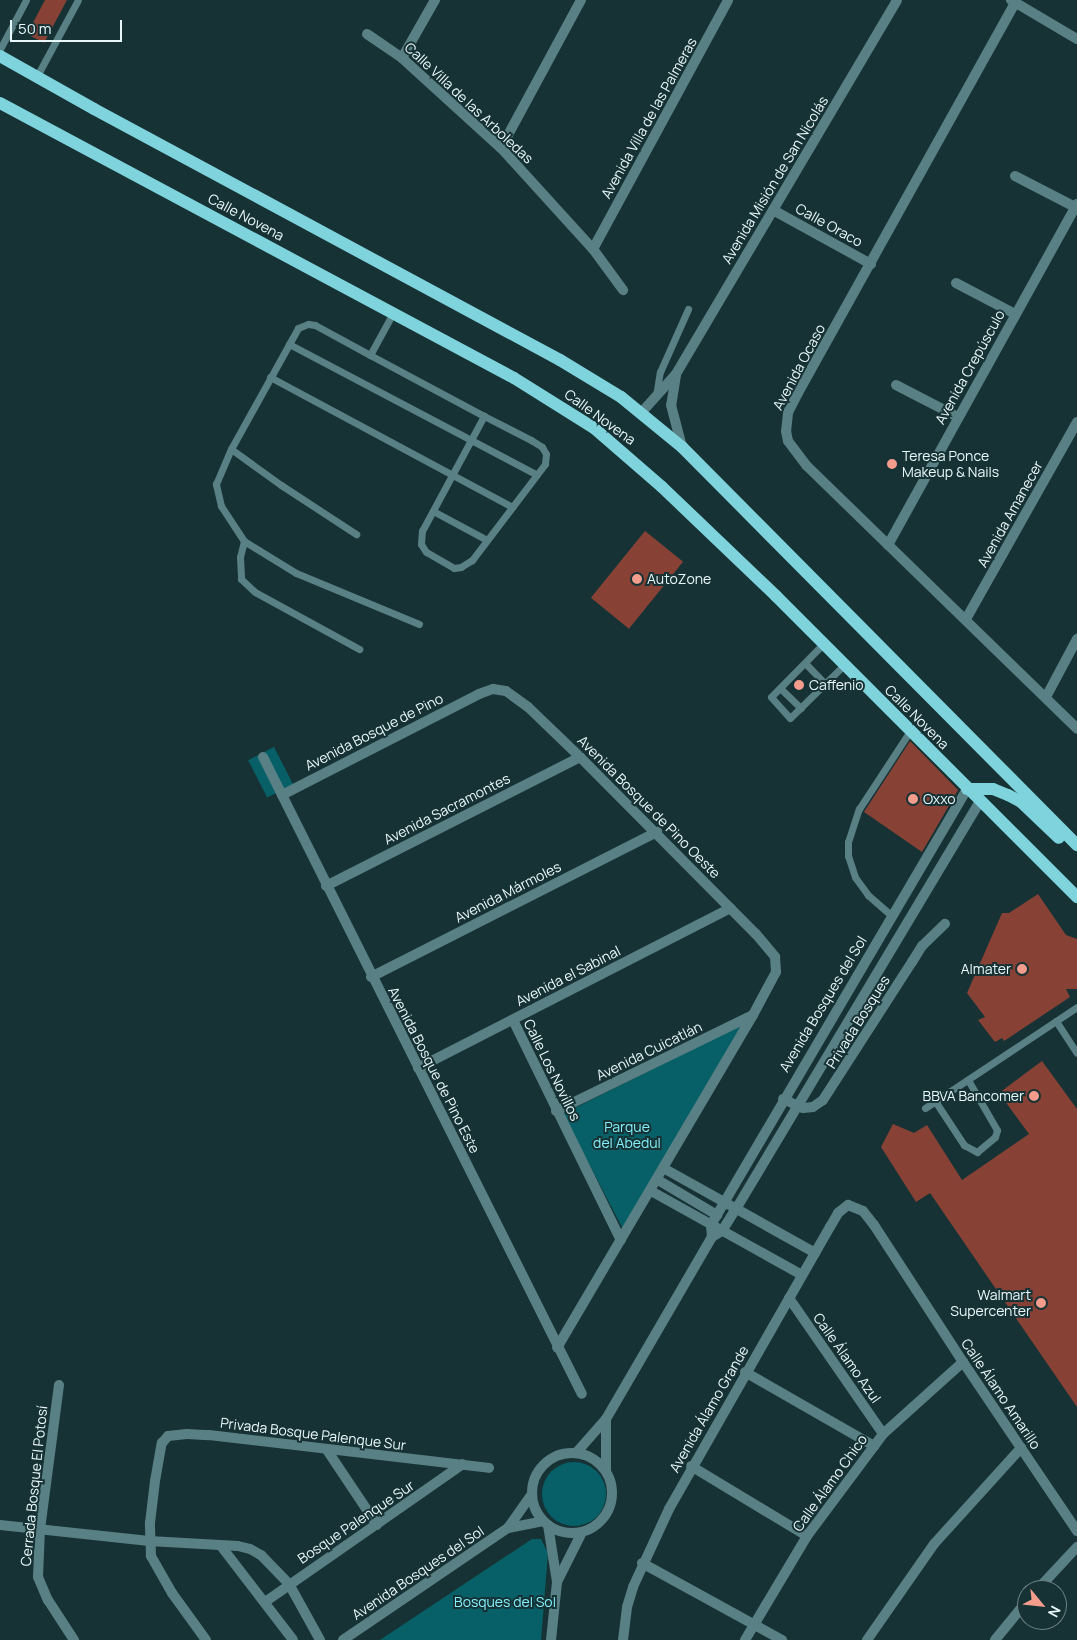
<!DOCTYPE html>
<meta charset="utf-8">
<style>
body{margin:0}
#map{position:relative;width:1077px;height:1640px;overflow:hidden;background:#173235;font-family:Manrope,sans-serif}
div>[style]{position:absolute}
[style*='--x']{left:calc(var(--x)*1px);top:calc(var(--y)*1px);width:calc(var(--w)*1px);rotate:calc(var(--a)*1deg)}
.green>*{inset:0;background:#076067;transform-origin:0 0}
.round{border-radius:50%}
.building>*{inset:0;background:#874235;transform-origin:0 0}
.service>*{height:7px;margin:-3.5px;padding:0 3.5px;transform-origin:3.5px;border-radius:3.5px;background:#598084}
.minor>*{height:10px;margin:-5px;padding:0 5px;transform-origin:5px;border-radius:5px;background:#598084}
.minor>.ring{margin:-5px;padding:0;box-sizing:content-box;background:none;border:10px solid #598084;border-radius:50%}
.primary>*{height:12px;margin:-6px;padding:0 6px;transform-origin:6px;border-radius:6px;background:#7ed3dc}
.dots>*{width:14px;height:14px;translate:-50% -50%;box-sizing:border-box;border:2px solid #173235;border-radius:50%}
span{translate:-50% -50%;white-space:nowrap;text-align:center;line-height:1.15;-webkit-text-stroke:4px #173235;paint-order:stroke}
.street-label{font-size:14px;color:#e8f8fa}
.poi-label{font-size:14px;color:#e8f8fa}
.left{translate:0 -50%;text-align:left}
.right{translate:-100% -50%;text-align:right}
.park-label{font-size:14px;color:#83f0fc}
.north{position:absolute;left:1017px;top:1580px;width:50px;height:50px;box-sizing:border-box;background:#173235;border:1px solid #6b8184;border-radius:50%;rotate:118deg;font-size:14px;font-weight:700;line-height:20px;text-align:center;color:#e8f8fa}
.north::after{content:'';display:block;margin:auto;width:18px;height:22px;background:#f49d8c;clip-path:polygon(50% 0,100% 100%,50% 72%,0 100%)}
.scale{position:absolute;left:10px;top:20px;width:112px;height:22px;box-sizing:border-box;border:2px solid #e8f8fa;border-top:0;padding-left:6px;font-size:15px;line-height:18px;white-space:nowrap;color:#e8f8fa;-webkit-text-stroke:4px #173235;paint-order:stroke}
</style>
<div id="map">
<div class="green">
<div style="left:274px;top:747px;width:42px;height:29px;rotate:63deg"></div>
<div style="clip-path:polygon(745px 1023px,625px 1233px,563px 1114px)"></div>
<div class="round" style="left:542px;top:1462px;width:64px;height:64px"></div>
<div style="clip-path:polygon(532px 1539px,541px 1539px,548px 1553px,541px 1640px,380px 1640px)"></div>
</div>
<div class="building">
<div style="clip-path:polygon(45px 0,67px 0,44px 43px,27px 34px)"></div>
<div style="left:645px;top:531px;width:49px;height:86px;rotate:39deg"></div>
<div style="clip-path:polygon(910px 741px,958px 790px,922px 852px,864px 812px)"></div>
<div style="clip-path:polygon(1038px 894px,1066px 935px,1077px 939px,1077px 989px,1066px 989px,1070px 997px,1004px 1041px,1002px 1038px,995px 1042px,978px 1020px,985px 1017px,967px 993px,1002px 913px,1009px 913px)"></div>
<div style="clip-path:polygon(1042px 1061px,1077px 1109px,1077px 1407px,930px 1193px,916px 1202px,881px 1147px,893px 1124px,914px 1133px,927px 1125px,962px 1180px,1029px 1134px,999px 1093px)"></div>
</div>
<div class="service">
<div style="--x:0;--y:49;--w:55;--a:-62"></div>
<div style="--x:37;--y:76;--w:86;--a:-61.7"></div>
<div style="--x:289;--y:344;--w:280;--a:27.8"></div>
<div style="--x:370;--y:355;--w:48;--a:-61.3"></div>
<div style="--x:270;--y:377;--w:275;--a:28.2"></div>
<div style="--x:656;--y:396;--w:24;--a:-81"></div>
<div style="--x:660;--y:372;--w:69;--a:-66"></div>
<div style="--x:231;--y:449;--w:62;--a:35.8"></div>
<div style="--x:281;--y:485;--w:90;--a:33.2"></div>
<div style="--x:433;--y:511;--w:61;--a:28.2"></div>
<div style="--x:244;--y:541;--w:16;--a:104"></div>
<div style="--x:240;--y:557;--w:22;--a:87"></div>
<div style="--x:241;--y:579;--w:19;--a:43"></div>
<div style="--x:255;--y:592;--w:119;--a:28.7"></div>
<div style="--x:419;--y:624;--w:133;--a:-157.5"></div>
<div style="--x:296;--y:573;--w:61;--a:-148.4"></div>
<div style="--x:244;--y:541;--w:42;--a:-123.3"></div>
<div style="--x:221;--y:506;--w:23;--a:-103"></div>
<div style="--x:216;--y:484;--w:38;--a:-67"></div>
<div style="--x:231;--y:449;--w:138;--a:-61"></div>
<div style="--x:298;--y:328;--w:11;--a:-22"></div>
<div style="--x:308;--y:324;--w:7;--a:8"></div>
<div style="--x:315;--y:325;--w:63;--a:28.6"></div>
<div style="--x:370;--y:355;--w:129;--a:28.2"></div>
<div style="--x:484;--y:416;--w:53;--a:27.1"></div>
<div style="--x:531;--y:440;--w:13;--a:32"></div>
<div style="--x:542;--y:447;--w:8;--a:60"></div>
<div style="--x:546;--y:454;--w:10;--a:96"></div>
<div style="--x:545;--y:464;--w:121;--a:127.2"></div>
<div style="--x:472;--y:560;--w:13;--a:148"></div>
<div style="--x:461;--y:567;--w:7;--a:172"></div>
<div style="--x:454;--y:568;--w:32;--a:-150"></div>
<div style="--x:426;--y:552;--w:9;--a:-122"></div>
<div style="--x:421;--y:544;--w:13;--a:-86"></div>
<div style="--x:422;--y:531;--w:131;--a:-61.7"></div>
<div style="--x:823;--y:644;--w:74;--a:134.5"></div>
<div style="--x:771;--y:697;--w:28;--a:48"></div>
<div style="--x:790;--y:718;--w:76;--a:-44.5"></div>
<div style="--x:805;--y:663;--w:29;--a:46"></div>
<div style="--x:780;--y:688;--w:29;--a:44"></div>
<div style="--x:892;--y:916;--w:32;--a:-139"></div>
<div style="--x:868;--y:895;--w:22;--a:-126"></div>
<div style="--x:855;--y:877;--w:22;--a:-108"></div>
<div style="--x:848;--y:856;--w:14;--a:-90"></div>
<div style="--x:848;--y:842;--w:35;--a:-72"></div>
<div style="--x:859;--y:809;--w:93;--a:-56.8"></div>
<div style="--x:1056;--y:1021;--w:38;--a:57"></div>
<div style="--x:935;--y:1101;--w:53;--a:56.6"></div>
<div style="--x:964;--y:1145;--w:15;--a:28"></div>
<div style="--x:977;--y:1152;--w:23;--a:-40"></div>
<div style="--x:995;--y:1137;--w:7;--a:-74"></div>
<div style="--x:997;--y:1130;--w:58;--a:-120.1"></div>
<div style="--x:925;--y:1108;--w:182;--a:-33.6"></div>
</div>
<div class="minor">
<div style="--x:1011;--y:0;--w:77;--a:30.6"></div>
<div style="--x:1015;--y:3;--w:446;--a:119.1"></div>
<div style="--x:798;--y:393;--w:22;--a:117"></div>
<div style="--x:788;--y:413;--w:18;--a:96"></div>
<div style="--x:786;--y:431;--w:10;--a:79"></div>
<div style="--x:788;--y:441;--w:31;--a:53"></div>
<div style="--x:807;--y:466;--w:377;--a:44.2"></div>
<div style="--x:367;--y:34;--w:42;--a:34.4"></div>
<div style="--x:402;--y:58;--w:134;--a:42.3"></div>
<div style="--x:501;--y:148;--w:137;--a:47.7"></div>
<div style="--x:593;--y:249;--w:51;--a:53.8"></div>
<div style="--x:402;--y:58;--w:67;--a:-60.4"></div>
<div style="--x:501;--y:148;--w:168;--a:-61.6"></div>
<div style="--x:1015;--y:176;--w:68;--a:27.3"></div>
<div style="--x:773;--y:210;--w:112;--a:28.9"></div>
<div style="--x:593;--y:249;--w:283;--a:-61.5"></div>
<div style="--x:956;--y:283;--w:67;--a:27.7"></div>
<div style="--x:676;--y:375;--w:30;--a:99"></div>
<div style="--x:671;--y:405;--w:43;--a:75.3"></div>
<div style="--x:896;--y:385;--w:70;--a:27.3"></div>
<div style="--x:641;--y:413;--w:52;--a:-48.1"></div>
<div style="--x:676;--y:374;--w:434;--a:-59.4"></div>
<div style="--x:888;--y:545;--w:390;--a:-61"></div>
<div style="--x:966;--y:619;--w:226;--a:-60.6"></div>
<div style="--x:1046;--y:697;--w:66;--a:-61.9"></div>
<div style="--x:263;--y:757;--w:712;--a:63.4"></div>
<div style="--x:282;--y:795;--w:221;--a:-27.1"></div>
<div style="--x:479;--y:694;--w:15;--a:-20"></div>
<div style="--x:493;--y:689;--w:13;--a:9"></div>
<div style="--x:506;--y:691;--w:27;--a:36"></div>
<div style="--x:528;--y:707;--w:72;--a:43.9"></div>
<div style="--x:580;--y:757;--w:250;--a:45.2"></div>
<div style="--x:756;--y:934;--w:30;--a:50"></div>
<div style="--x:775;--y:957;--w:15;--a:86"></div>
<div style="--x:776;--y:972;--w:49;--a:118.1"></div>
<div style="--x:753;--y:1015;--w:386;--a:120.5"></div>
<div style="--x:326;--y:886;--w:285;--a:-26.9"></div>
<div style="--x:371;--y:977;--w:321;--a:-26.9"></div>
<div style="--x:513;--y:1020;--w:245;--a:63.9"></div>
<div style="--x:418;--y:1068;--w:351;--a:-27.1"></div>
<div style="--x:783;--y:1099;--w:22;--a:24"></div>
<div style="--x:803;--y:1108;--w:10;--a:-6"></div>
<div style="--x:813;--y:1107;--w:12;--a:-35"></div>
<div style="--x:823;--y:1100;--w:164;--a:-57.2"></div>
<div style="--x:912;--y:962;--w:19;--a:-58"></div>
<div style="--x:922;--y:946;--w:32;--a:-44"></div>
<div style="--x:556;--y:1111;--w:219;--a:-26"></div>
<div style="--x:665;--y:1169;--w:172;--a:29.2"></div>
<div style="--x:658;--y:1180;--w:69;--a:30.7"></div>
<div style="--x:651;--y:1191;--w:173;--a:29.1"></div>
<div style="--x:712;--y:1237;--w:12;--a:-95"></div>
<div style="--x:711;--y:1225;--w:506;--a:-59.58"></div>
<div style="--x:789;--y:1298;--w:165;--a:55.3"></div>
<div style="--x:745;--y:1372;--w:149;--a:29.8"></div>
<div style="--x:59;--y:1385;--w:145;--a:97.5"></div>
<div style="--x:40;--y:1529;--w:48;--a:92.4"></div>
<div style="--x:38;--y:1577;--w:25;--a:67"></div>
<div style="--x:48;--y:1600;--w:48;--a:57"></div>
<div style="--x:327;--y:1450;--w:90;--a:56.3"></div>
<div style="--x:576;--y:1453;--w:45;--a:-48.6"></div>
<div style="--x:606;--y:1419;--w:211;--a:-59.8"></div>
<div style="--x:712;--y:1237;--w:12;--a:-31"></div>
<div style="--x:722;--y:1231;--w:26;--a:-58"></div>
<div style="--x:736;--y:1209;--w:475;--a:-59.1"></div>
<div class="ring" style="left:532px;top:1453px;width:70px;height:70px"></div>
<div style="--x:691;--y:1466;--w:135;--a:31.1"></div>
<div style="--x:606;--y:1470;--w:51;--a:-90"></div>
<div style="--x:0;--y:1525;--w:150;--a:6.1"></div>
<div style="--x:149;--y:1541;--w:89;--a:3.2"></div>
<div style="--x:238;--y:1546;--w:12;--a:14"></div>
<div style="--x:250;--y:1549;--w:13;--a:29"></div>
<div style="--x:261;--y:1555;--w:40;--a:46"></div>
<div style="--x:289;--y:1584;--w:64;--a:61"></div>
<div style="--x:548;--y:1525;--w:58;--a:81"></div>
<div style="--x:557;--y:1582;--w:58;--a:95.9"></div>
<div style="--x:508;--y:1528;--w:36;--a:-11"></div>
<div style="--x:221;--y:1546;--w:118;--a:52.5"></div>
<div style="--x:642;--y:1563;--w:160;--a:28.8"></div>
<div style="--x:557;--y:1582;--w:56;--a:-63.4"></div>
<div style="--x:1037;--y:1590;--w:59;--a:-47.1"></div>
<div style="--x:265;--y:1602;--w:241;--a:-34.9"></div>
<div style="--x:206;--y:1640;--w:58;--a:-125.9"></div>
<div style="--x:172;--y:1593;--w:43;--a:-119.6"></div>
<div style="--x:151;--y:1556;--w:33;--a:-92"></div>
<div style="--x:150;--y:1523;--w:42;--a:-83.2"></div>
<div style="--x:155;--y:1481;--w:39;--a:-80"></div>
<div style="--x:162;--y:1443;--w:9;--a:-49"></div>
<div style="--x:168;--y:1436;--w:19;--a:-6"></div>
<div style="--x:187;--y:1434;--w:22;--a:3"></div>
<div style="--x:209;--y:1435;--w:282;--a:6.7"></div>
<div style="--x:343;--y:1640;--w:199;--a:-34.2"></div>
<div style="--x:508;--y:1528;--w:42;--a:-54.8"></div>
<div style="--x:623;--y:1640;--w:33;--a:-83"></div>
<div style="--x:627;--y:1607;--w:21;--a:-73"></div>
<div style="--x:633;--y:1587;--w:86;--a:-65.2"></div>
<div style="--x:669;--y:1509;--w:325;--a:-60.3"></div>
<div style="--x:830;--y:1227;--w:16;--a:-60"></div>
<div style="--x:838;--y:1213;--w:13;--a:-39"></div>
<div style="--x:848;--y:1205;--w:16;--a:22"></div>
<div style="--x:863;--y:1211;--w:18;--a:52"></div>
<div style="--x:874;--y:1225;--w:163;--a:57"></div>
<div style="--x:963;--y:1362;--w:204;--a:56"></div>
<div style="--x:745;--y:1640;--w:121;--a:-59.2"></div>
<div style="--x:807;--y:1536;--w:127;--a:-53.3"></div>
<div style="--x:883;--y:1434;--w:108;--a:-42"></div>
<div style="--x:867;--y:1640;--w:117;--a:-55.1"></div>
<div style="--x:934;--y:1544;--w:130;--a:-47.8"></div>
<div style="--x:995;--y:1640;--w:50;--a:-50.6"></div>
</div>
<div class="primary">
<div style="--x:0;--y:56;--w:108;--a:29.4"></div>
<div style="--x:94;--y:109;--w:529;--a:28.31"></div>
<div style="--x:560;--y:360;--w:71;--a:31.2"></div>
<div style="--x:621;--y:397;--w:79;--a:39.3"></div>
<div style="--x:682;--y:447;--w:561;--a:45.22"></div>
<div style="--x:0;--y:103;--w:583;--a:28.15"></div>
<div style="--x:514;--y:378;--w:94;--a:32"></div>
<div style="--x:594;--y:428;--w:90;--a:40.9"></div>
<div style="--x:662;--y:487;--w:158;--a:43.7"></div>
<div style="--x:776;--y:596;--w:426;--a:45"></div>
<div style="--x:967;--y:789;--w:26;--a:0"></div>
<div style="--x:993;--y:789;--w:16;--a:22"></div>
<div style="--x:1008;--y:795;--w:15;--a:28"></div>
<div style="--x:1021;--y:802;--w:52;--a:43.5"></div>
</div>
<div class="dots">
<div style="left:892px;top:464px;background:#f49d8c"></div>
<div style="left:637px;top:579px;background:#f49d8c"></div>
<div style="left:799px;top:685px;background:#f49d8c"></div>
<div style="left:913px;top:799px;background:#f49d8c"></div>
<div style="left:1022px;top:969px;background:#f49d8c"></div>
<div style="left:1034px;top:1096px;background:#f49d8c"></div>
<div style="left:1041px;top:1303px;background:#f49d8c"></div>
</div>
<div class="street-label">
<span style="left:469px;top:103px;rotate:43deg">Calle Villa de las Arboledas</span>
<span style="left:649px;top:118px;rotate:-61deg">Avenida Villa de las Palmeras</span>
<span style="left:775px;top:180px;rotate:-59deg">Avenida Misión de San Nicolás</span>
<span style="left:246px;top:217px;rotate:28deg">Calle Novena</span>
<span style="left:829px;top:225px;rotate:29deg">Calle Oraco</span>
<span style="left:799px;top:367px;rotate:-62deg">Avenida Ocaso</span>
<span style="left:970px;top:367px;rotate:-61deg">Avenida Crepúsculo</span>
<span style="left:600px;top:417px;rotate:36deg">Calle Novena</span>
<span style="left:1010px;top:514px;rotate:-61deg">Avenida Amanecer</span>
<span style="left:917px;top:717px;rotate:45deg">Calle Novena</span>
<span style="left:374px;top:732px;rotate:-27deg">Avenida Bosque de Pino</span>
<span style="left:649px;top:807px;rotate:45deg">Avenida Bosque de Pino Oeste</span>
<span style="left:447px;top:809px;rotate:-27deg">Avenida Sacramontes</span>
<span style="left:508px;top:892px;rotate:-27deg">Avenida Mármoles</span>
<span style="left:568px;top:976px;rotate:-27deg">Avenida el Sabinal</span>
<span style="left:823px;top:1004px;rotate:-59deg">Avenida Bosques del Sol</span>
<span style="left:858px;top:1022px;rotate:-58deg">Privada Bosques</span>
<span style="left:649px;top:1051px;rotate:-26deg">Avenida Cuicatlán</span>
<span style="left:434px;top:1070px;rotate:63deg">Avenida Bosque de Pino Este</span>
<span style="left:552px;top:1070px;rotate:64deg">Calle Los Novillos</span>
<span style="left:847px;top:1358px;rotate:55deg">Calle Álamo Azul</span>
<span style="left:1001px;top:1394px;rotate:56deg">Calle Álamo Amarillo</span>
<span style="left:709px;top:1409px;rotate:-60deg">Avenida Álamo Grande</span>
<span style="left:313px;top:1434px;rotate:7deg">Privada Bosque Palenque Sur</span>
<span style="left:830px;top:1483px;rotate:-54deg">Calle Álamo Chico</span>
<span style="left:34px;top:1486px;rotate:-84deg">Cerrada Bosque El Potosí</span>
<span style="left:356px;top:1522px;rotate:-34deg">Bosque Palenque Sur</span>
<span style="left:418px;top:1573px;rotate:-34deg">Avenida Bosques del Sol</span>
</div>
<div class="poi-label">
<span class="left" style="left:902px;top:464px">Teresa Ponce<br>Makeup &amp; Nails</span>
<span class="left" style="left:647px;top:579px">AutoZone</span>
<span class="left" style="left:809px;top:685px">Caffenio</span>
<span class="left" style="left:923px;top:799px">Oxxo</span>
<span class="right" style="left:1011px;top:969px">Almater</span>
<span class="right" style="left:1024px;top:1096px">BBVA Bancomer</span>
<span class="right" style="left:1031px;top:1303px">Walmart<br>Supercenter</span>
</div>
<div class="park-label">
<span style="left:627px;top:1135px">Parque<br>del Abedul</span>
<span style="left:505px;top:1602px">Bosques del Sol</span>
</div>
<div class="north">N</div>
<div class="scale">50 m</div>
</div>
